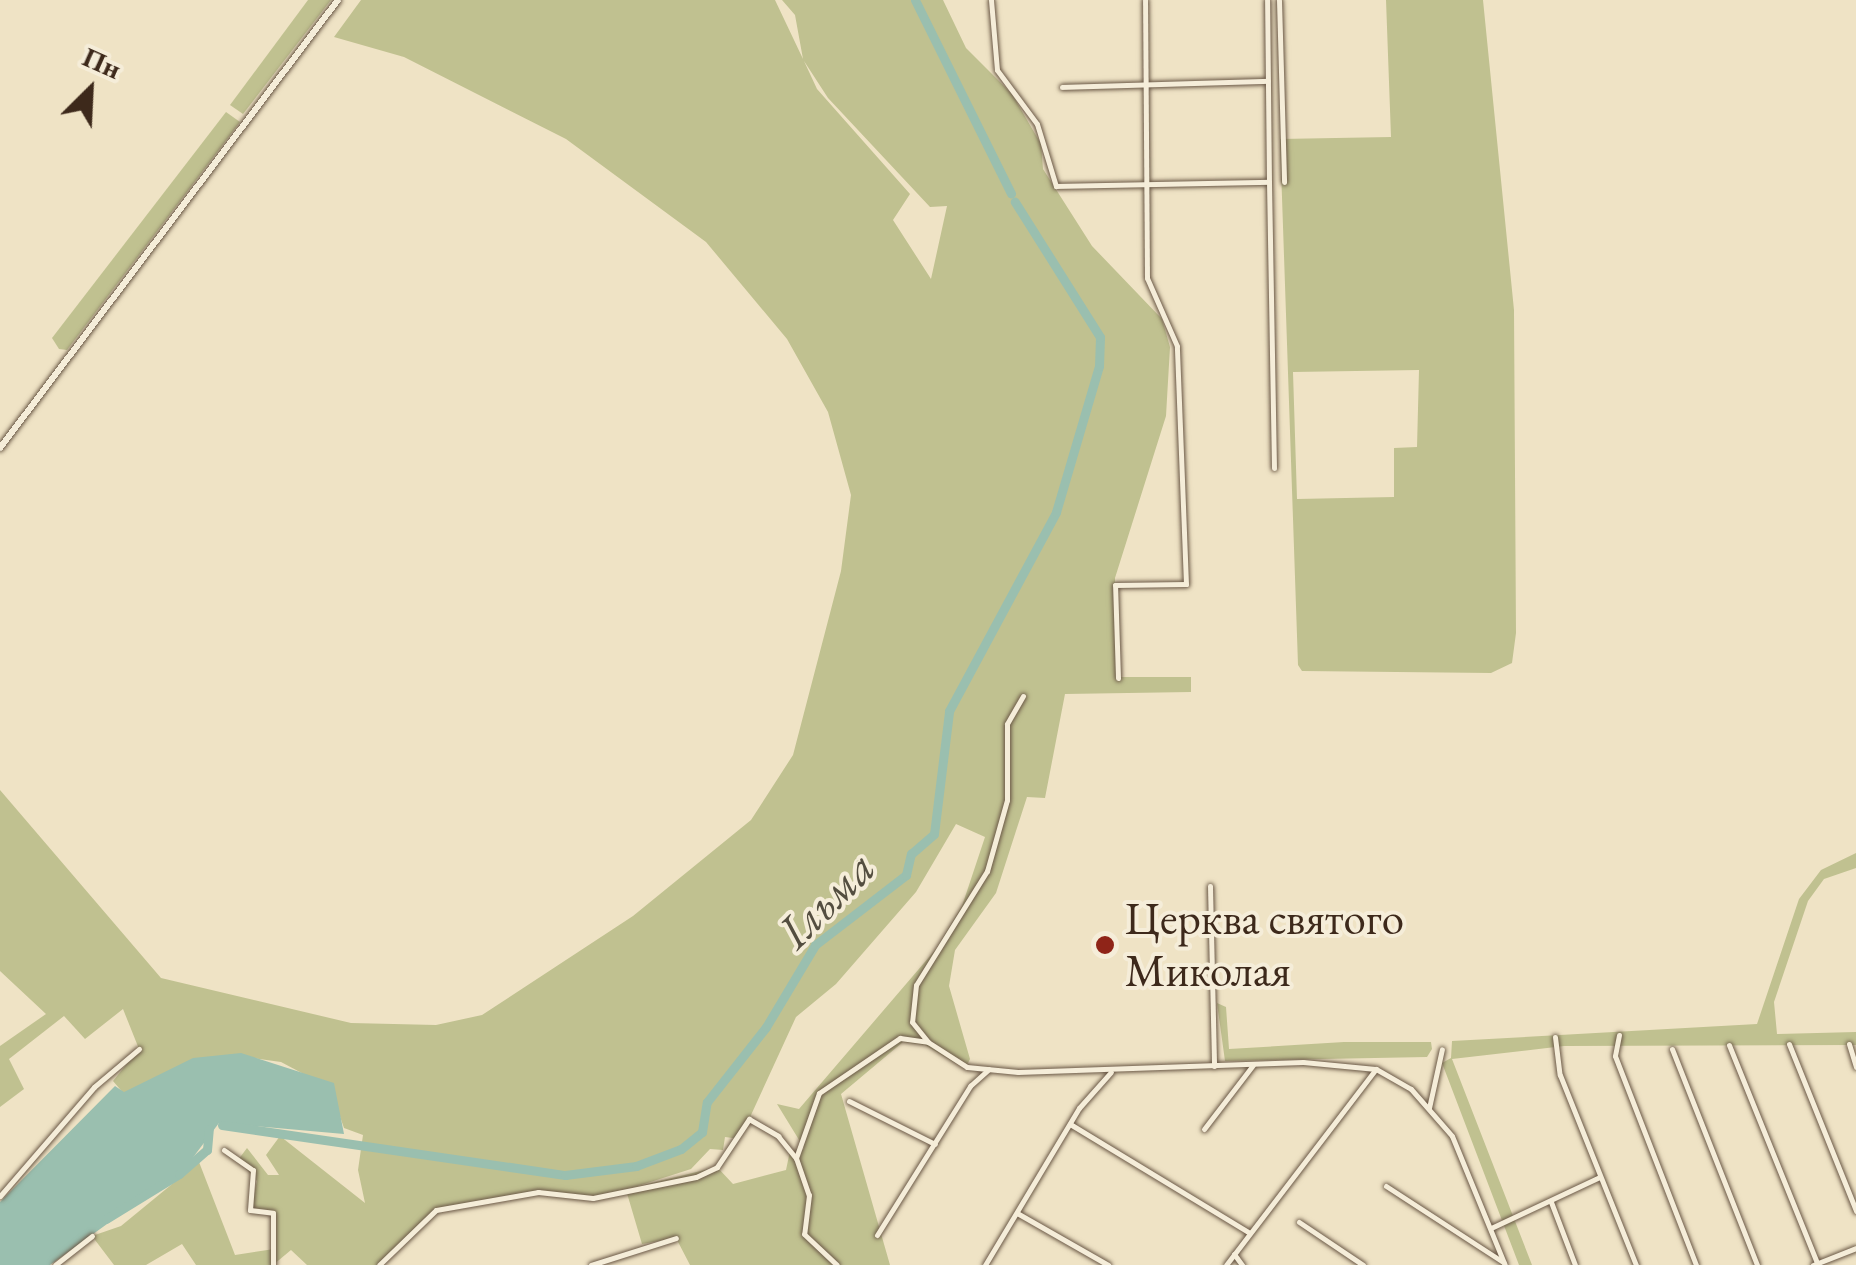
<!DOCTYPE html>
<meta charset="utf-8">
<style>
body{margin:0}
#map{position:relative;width:1856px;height:1265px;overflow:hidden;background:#efe3c5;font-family:"EB Garamond",serif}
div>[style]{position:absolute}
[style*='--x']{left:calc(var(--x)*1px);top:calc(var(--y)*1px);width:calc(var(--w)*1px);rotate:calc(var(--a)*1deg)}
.green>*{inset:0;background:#c0c190}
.water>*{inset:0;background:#9abfaf}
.river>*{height:9px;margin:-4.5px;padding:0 4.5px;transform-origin:4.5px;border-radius:4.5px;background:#9abfaf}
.roads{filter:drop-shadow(0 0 2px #6a5846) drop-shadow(0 0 2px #6a5846)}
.minor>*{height:5px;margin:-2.5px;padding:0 2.5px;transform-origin:2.5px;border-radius:2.5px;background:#f5edd9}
.tertiary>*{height:6px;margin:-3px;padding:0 3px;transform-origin:3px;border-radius:3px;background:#f5edd9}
.dots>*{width:28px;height:28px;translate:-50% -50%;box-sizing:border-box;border:5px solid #f5edd9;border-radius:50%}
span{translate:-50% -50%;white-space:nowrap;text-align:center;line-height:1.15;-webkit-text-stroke:8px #f5edd9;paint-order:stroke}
.poi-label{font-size:45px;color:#3d291b}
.left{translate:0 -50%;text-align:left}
.water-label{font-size:48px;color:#544e40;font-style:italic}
.north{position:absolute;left:40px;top:40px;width:100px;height:100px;-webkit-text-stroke:8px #f5edd9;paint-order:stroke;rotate:24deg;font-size:28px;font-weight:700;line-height:40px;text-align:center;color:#3d291b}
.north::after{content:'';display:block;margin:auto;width:35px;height:45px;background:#3d291b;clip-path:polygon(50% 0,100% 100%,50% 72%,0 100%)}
</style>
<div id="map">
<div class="green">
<div style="clip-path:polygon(308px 0,331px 0,243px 114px,230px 105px)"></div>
<div style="clip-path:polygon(evenodd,361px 0,775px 0,803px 59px,795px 15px,782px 0,943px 0,966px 48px,1012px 94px,1041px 144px,1043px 169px,1092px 246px,1162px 319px,1170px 347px,1166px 416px,1115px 578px,1118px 677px,1191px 677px,1191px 692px,1065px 694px,1045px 798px,1027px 797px,996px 893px,955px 950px,949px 986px,970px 1059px,965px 1069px,925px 1045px,903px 1042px,841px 1094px,890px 1265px,690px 1265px,676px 1238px,642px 1244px,626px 1190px,593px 1198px,538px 1192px,436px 1210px,379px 1265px,307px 1265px,291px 1250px,273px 1265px,196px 1265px,182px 1244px,146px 1265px,114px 1265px,92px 1236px,121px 1226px,199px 1162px,235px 1255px,274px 1249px,273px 1213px,250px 1210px,257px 1181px,238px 1160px,247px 1148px,268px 1175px,279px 1175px,266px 1155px,280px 1136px,365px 1203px,358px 1170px,363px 1135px,344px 1128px,330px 1088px,281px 1062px,245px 1057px,125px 1095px,113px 1081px,139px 1049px,123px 1009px,85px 1039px,64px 1016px,9px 1059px,24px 1089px,0 1107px,0 1046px,46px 1014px,0 971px,0 790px,161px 978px,351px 1023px,436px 1025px,482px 1015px,633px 916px,751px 820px,793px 755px,841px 571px,851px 495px,828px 412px,787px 339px,706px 242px,566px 139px,404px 57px,334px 37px,361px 0,804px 61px,828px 98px,930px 207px,947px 206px,931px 279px,893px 220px,910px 194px,817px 89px,804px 61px,361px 0,956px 824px,985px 837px,962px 906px,936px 949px,799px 1109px,777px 1104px,804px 1148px,797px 1157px,790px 1151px,786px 1170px,733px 1184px,717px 1167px,635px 1187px,691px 1169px,710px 1149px,723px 1150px,725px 1137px,740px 1139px,796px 1017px,836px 984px,916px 892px,956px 824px)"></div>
<div style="clip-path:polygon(evenodd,1386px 0,1483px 0,1514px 310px,1516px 633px,1512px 663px,1491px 673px,1302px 671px,1298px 665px,1280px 139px,1391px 137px,1386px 0,1419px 370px,1417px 447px,1394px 448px,1394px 497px,1297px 499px,1293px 372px,1419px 370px)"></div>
<div style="clip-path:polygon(226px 112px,240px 122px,67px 350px,59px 349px,52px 338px)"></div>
<div style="clip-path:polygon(1856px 853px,1856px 868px,1824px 879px,1808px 901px,1774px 1002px,1777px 1034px,1856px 1032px,1856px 1045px,1564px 1046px,1452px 1059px,1532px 1265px,1519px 1265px,1442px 1063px,1451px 1058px,1452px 1041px,1757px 1024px,1799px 899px,1821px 870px)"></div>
<div style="clip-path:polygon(1217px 1003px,1226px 1007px,1229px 1049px,1344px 1042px,1431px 1042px,1432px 1049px,1427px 1057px,1225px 1061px)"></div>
</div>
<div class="water">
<div style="clip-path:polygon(241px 1053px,334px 1083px,344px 1134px,219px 1123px,185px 1168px,50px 1265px,0 1265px,0 1202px,115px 1086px,124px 1092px,193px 1058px)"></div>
</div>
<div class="river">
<div style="--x:915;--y:0;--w:216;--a:63.6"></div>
<div style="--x:222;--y:1125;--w:347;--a:8.3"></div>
<div style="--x:565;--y:1175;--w:72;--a:-7.2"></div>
<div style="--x:636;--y:1166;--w:48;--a:-20.7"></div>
<div style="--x:681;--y:1149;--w:27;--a:-39"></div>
<div style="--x:702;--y:1132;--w:30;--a:-81"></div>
<div style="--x:707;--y:1102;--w:95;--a:-51.8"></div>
<div style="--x:766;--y:1027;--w:96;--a:-59.1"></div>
<div style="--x:815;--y:945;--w:115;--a:-37.6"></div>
<div style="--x:906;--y:875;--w:22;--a:-77"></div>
<div style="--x:911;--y:854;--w:30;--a:-41"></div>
<div style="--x:934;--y:834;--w:124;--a:-83"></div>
<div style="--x:949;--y:711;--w:226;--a:-61.7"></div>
<div style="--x:1056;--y:512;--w:152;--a:-73.6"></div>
<div style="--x:1099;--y:366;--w:29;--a:-88"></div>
<div style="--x:1100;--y:337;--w:160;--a:-122.2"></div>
<div style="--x:106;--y:1219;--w:86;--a:-31.7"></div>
<div style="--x:179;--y:1174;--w:37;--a:-41"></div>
<div style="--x:207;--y:1150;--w:21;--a:-85"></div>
</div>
<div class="roads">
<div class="minor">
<div style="--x:991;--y:0;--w:70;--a:85.1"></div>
<div style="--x:997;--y:70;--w:67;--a:53.5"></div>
<div style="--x:1037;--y:124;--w:65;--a:73"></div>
<div style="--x:1056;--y:186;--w:213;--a:-1.1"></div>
<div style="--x:1269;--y:182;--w:182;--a:-90.6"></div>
<div style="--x:1279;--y:0;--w:182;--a:88.4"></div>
<div style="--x:1062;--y:87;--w:206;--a:-1.7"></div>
<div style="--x:1269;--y:182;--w:286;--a:89"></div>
<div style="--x:1118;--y:678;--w:93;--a:-91.8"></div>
<div style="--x:1115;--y:585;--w:71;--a:-0.8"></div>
<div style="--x:1186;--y:584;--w:238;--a:-92.2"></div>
<div style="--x:1177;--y:346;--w:74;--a:-113.8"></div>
<div style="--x:1147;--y:278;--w:278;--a:-90.4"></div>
<div style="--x:1023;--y:696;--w:32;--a:120"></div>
<div style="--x:1007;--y:724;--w:76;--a:90"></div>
<div style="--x:1007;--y:800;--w:74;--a:105.7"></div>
<div style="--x:987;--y:871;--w:134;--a:121.9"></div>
<div style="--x:916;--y:985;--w:37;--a:96"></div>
<div style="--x:912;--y:1022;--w:26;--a:51"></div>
<div style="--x:928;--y:1042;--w:46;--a:32.7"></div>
<div style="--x:967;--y:1067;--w:51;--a:5.6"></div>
<div style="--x:1018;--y:1072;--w:285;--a:-2"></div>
<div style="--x:1303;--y:1062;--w:73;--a:5.5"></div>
<div style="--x:1376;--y:1069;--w:40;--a:29.7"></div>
<div style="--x:1411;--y:1089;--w:62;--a:48.9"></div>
<div style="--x:1452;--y:1136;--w:139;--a:67.7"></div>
<div style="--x:1210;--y:886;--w:180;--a:88.7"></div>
<div style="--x:1619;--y:1035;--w:21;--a:101"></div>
<div style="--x:1615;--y:1056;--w:224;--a:68.8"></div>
<div style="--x:1555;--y:1037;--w:38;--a:83"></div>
<div style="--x:1560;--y:1075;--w:205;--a:68.2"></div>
<div style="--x:1789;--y:1044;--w:180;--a:68.1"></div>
<div style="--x:1849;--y:1044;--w:24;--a:73"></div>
<div style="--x:1729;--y:1045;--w:237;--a:68"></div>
<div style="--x:1672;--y:1049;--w:232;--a:68.5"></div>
<div style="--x:849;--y:1101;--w:96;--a:26.6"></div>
<div style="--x:1429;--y:1108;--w:60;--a:-77.6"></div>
<div style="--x:1070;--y:1124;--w:210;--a:31.2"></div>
<div style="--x:1204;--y:1129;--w:81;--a:-52.6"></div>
<div style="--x:224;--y:1150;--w:35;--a:35"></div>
<div style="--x:253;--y:1170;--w:40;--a:94.3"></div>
<div style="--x:250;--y:1210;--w:23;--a:7"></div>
<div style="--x:273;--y:1213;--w:52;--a:90"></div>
<div style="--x:796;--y:1158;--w:39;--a:71"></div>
<div style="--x:809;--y:1195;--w:39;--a:97"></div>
<div style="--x:804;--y:1234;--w:45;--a:43.2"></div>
<div style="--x:1386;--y:1186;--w:140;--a:33"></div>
<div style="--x:0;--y:1196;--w:144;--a:-49.2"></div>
<div style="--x:94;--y:1087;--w:59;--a:-40.2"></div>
<div style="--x:1551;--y:1202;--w:67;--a:69.1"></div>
<div style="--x:1017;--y:1213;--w:105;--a:29.7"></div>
<div style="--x:1299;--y:1222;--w:77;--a:33.9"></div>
<div style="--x:1491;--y:1228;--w:120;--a:-25.1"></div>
<div style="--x:877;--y:1235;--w:176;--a:-58"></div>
<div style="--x:970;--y:1086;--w:25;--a:-42"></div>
<div style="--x:1234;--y:1254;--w:14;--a:54"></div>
<div style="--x:55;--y:1265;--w:47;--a:-38.1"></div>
<div style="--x:379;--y:1265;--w:79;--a:-44"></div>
<div style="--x:436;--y:1210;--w:104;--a:-10"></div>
<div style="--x:538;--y:1192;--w:55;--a:6.2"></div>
<div style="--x:593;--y:1198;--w:105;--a:-11.5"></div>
<div style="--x:696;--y:1177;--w:23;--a:-25"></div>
<div style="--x:717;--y:1167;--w:58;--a:-56.3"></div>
<div style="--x:749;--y:1119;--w:34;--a:30"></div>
<div style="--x:778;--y:1136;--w:28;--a:51"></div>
<div style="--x:796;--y:1158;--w:69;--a:-70.5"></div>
<div style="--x:819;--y:1093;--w:98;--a:-34.2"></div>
<div style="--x:900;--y:1038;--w:28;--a:8"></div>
<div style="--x:591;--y:1265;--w:89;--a:-17.6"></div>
<div style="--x:985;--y:1265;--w:183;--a:-59.1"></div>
<div style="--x:1079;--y:1108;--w:48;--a:-48.4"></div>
<div style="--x:1226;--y:1265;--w:247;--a:-52.6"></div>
<div style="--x:1813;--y:1265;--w:46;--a:-21.6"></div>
</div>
<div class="tertiary">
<div style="--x:0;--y:448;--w:561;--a:-52.97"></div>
</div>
</div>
<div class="dots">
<div style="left:1105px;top:945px;background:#8f2418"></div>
</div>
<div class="poi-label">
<span class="left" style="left:1125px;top:945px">Церква святого<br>Миколая</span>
</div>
<div class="water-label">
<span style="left:826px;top:899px;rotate:-45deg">Ільма</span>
</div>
<div class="north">Пн</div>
</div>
